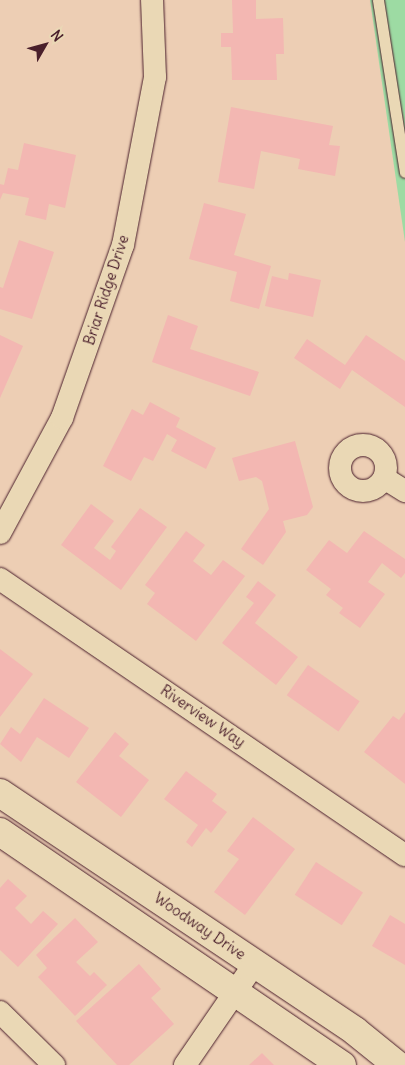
<!DOCTYPE html>
<style>
body{margin:0}
#map{position:relative;width:405px;height:1065px;overflow:hidden;background:#edceb4;font-family:Delius,sans-serif}
div>[style]{position:absolute}
[style*='--x']{left:calc(var(--x)*1px);top:calc(var(--y)*1px);width:calc(var(--w)*1px);rotate:calc(var(--a)*1deg)}
.green>*{inset:0;background:#9ddba3}
.building>*{inset:0;background:#f3b7b2;transform-origin:0 0}
.roads{filter:drop-shadow(0 0 1px #4a1f2b) drop-shadow(0 0 1px #4a1f2b)}
.lane>*{height:11px;margin:-5.5px;padding:0 5.5px;transform-origin:5.5px;border-radius:5.5px;background:#ead8b5}
.street>*{height:22px;margin:-11px;padding:0 11px;transform-origin:11px;border-radius:11px;background:#ead8b5}
.street>.ring{margin:-11px;padding:0;box-sizing:content-box;background:none;border:22px solid #ead8b5;border-radius:50%}
.secondary>*{height:28px;margin:-14px;padding:0 14px;transform-origin:14px;border-radius:14px;background:#ead8b5}
span{translate:-50% -50%;white-space:nowrap;text-align:center;line-height:1.15;-webkit-text-stroke:5px #ead8b5;paint-order:stroke}
.street-label{font-size:15px;color:#4a1f2b}
.north{position:absolute;left:20px;top:20px;width:50px;height:50px;-webkit-text-stroke:4px #ead8b5;paint-order:stroke;rotate:52deg;font-size:14px;font-weight:700;line-height:20px;text-align:center;color:#4a1f2b}
.north::after{content:'';display:block;margin:auto;width:18px;height:22px;background:#4a1f2b;clip-path:polygon(50% 0,100% 100%,50% 72%,0 100%)}
</style>
<div id="map">
<div class="green">
<div style="clip-path:polygon(370px 0,405px 0,405px 242px)"></div>
</div>
<div class="building">
<div style="clip-path:polygon(232px 0,256px 0,256px 19px,283px 18px,284px 54px,276px 54px,277px 80px,232px 80px,231px 47px,221px 47px,221px 33px,233px 33px)"></div>
<div style="clip-path:polygon(231px 107px,333px 126px,329px 145px,340px 146px,335px 176px,298px 169px,300px 159px,261px 151px,254px 189px,218px 182px)"></div>
<div style="clip-path:polygon(24px 143px,76px 155px,65px 208px,49px 204px,46px 220px,25px 215px,29px 198px,3px 193px,0 200px,0 184px,4px 185px,8px 168px,18px 170px)"></div>
<div style="clip-path:polygon(204px 203px,246px 214px,234px 255px,271px 266px,259px 309px,230px 301px,237px 272px,189px 259px)"></div>
<div style="clip-path:polygon(19px 240px,54px 252px,32px 319px,0 309px,0 287px,3px 288px)"></div>
<div style="clip-path:polygon(289px 273px,321px 280px,313px 317px,265px 306px,272px 276px,288px 280px)"></div>
<div style="clip-path:polygon(168px 315px,198px 326px,190px 349px,259px 372px,250px 396px,152px 362px)"></div>
<div style="clip-path:polygon(0 335px,23px 346px,0 398px)"></div>
<div style="clip-path:polygon(366px 335px,405px 361px,405px 407px,352px 370px,340px 389px,294px 358px,307px 339px,345px 365px)"></div>
<div style="clip-path:polygon(150px 402px,180px 418px,176px 427px,216px 448px,206px 469px,171px 451px,177px 440px,167px 434px,153px 461px,144px 457px,131px 481px,103px 466px,132px 409px,143px 415px)"></div>
<div style="clip-path:polygon(295px 441px,313px 507px,307px 515px,283px 521px,286px 532px,263px 565px,241px 549px,269px 509px,262px 481px,256px 477px,239px 481px,232px 458px)"></div>
<div style="clip-path:polygon(91px 504px,114px 521px,94px 548px,110px 560px,116px 551px,111px 547px,140px 508px,167px 527px,121px 590px,61px 545px)"></div>
<div style="clip-path:polygon(186px 531px,205px 545px,193px 561px,211px 575px,223px 560px,245px 576px,196px 641px,147px 604px,155px 593px,145px 585px)"></div>
<div style="clip-path:polygon(364px 531px,405px 559px,405px 573px,401px 578px,382px 563px,368px 582px,385px 594px,360px 628px,339px 613px,343px 608px,326px 595px,331px 589px,306px 570px,329px 540px,347px 553px)"></div>
<div style="clip-path:polygon(258px 581px,276px 595px,255px 623px,298px 657px,276px 685px,222px 643px,254px 603px,246px 597px)"></div>
<div style="clip-path:polygon(0 649px,33px 674px,0 717px)"></div>
<div style="left:308px;top:665px;width:63px;height:37px;rotate:35deg"></div>
<div style="clip-path:polygon(44px 698px,89px 728px,69px 758px,37px 737px,21px 762px,0 744px,11px 727px,20px 734px)"></div>
<div style="clip-path:polygon(405px 712px,405px 784px,364px 752px,393px 716px,399px 720px)"></div>
<div style="clip-path:polygon(115px 732px,129px 744px,119px 756px,149px 780px,121px 817px,76px 782px)"></div>
<div style="clip-path:polygon(186px 771px,217px 794px,212px 801px,227px 812px,211px 833px,206px 828px,192px 847px,186px 842px,198px 825px,164px 799px)"></div>
<div style="clip-path:polygon(253px 817px,295px 849px,245px 915px,214px 892px,239px 859px,227px 851px)"></div>
<div style="left:316px;top:862px;width:56px;height:39px;rotate:33deg"></div>
<div style="clip-path:polygon(8px 879px,27px 896px,15px 908px,31px 924px,43px 911px,58px 924px,18px 967px,0 950px,0 888px)"></div>
<div style="clip-path:polygon(390px 915px,405px 924px,405px 965px,372px 946px)"></div>
<div style="clip-path:polygon(75px 918px,98px 942px,76px 962px,90px 976px,94px 972px,107px 985px,75px 1016px,38px 977px,47px 968px,36px 955px)"></div>
<div style="clip-path:polygon(139px 964px,161px 989px,151px 998px,174px 1024px,129px 1065px,117px 1065px,76px 1021px)"></div>
<div style="clip-path:polygon(262px 1053px,274px 1065px,249px 1065px)"></div>
</div>
<div class="roads">
<div class="lane">
<div style="--x:378;--y:0;--w:174;--a:81.1"></div>
</div>
<div class="street">
<div class="ring" style="left:340px;top:445px;width:24px;height:24px"></div>
<div style="--x:384;--y:478;--w:25;--a:32"></div>
<div style="--x:0;--y:533;--w:131;--a:-61.7"></div>
<div style="--x:62;--y:418;--w:183;--a:-70.6"></div>
<div style="--x:123;--y:245;--w:171;--a:-79.2"></div>
<div style="--x:155;--y:77;--w:77;--a:-92.2"></div>
<div style="--x:0;--y:579;--w:490;--a:34.3"></div>
<div style="--x:0;--y:1012;--w:76;--a:44.5"></div>
<div style="--x:185;--y:1065;--w:124;--a:-55.5"></div>
</div>
<div class="secondary">
<div style="--x:0;--y:793;--w:427;--a:33.8"></div>
<div style="--x:355;--y:1031;--w:54;--a:39"></div>
<div style="--x:0;--y:832;--w:414;--a:34.3"></div>
</div>
</div>
<div class="street-label">
<span style="left:106px;top:290px;rotate:-72deg">Briar Ridge Drive</span>
<span style="left:203px;top:716px;rotate:34deg">Riverview Way</span>
<span style="left:200px;top:926px;rotate:34deg">Woodway Drive</span>
</div>
<div class="north">N</div>
</div>
